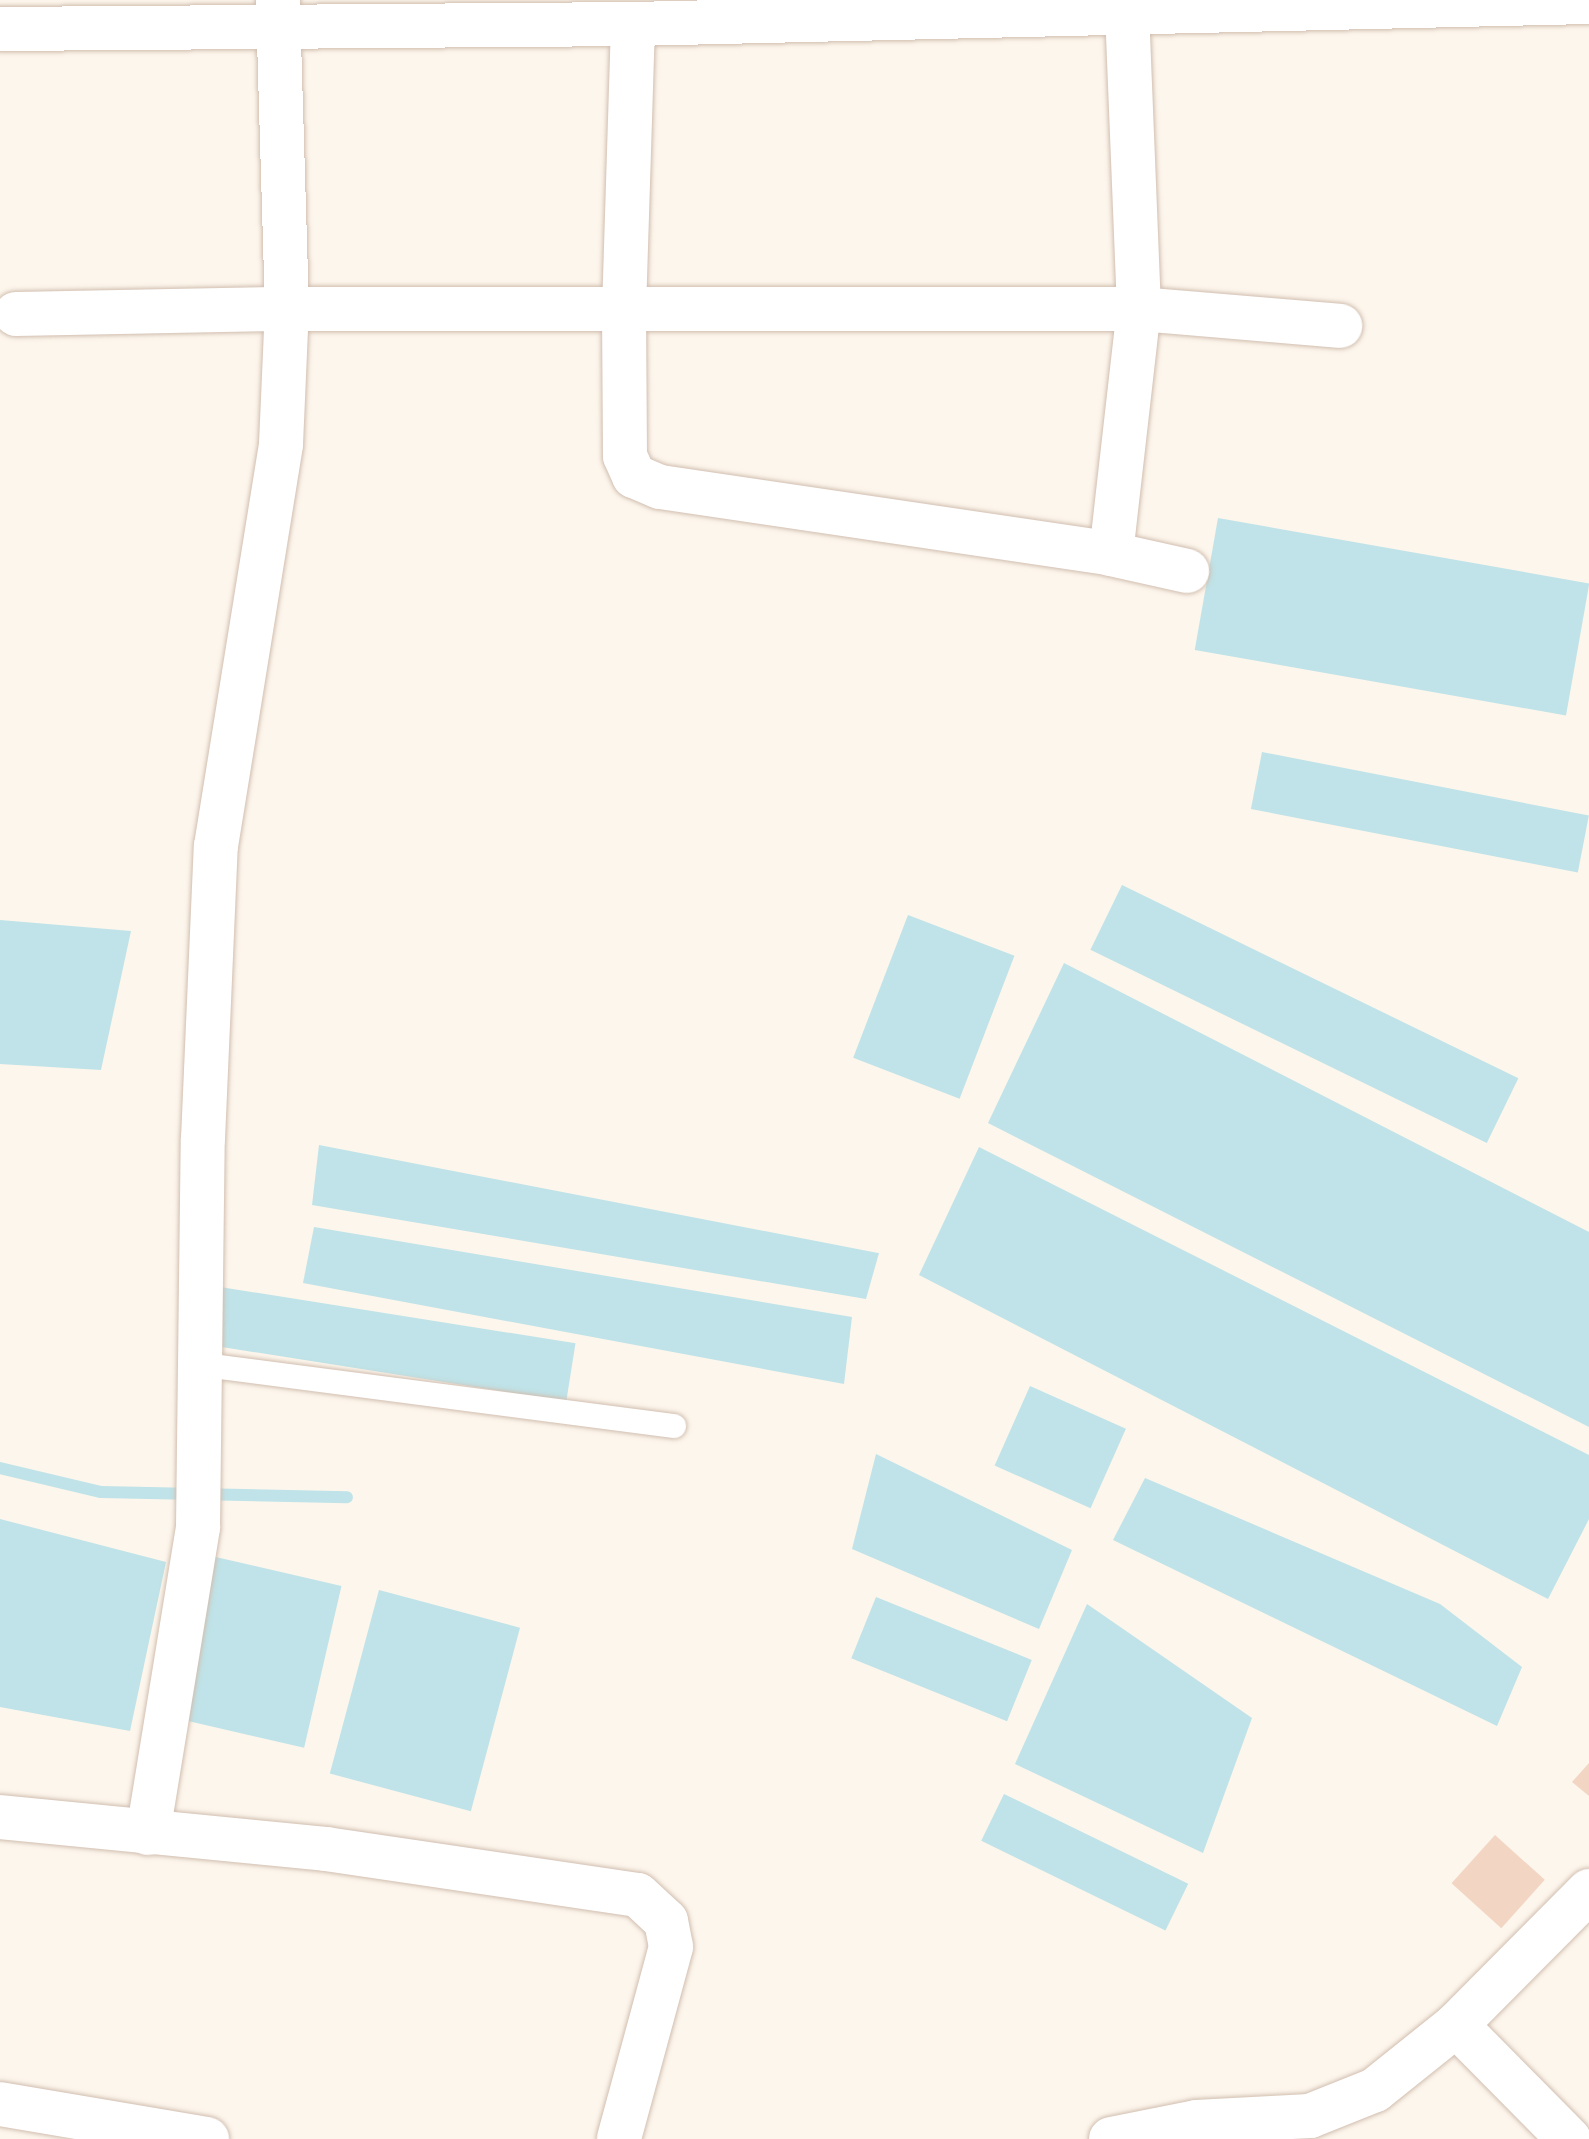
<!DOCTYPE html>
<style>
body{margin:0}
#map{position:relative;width:1589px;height:2139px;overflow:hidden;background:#fdf6ec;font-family:Roboto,sans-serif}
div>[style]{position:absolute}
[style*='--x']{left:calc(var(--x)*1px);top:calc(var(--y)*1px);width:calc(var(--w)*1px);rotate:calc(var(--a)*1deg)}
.water>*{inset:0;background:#bfe3e8;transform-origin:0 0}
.stream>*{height:12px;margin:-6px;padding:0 6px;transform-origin:6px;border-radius:6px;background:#bfe3e8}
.building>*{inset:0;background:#f3d5c3;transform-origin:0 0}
.roads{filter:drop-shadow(0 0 2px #d1beb0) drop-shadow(0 0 2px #d1beb0)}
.service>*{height:24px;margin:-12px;padding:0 12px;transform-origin:12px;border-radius:12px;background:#fff}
.minor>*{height:44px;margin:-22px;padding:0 22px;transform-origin:22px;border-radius:22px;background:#fff}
span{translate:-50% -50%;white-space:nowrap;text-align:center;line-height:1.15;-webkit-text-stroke:7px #fffaf3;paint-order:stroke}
</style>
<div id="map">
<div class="water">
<div style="left:1218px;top:518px;width:377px;height:134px;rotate:10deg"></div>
<div style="left:1262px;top:752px;width:333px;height:58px;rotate:11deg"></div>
<div style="left:1122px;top:885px;width:441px;height:72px;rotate:26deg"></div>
<div style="left:908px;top:915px;width:114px;height:153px;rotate:21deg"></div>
<div style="clip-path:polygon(0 920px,131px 931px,101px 1070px,0 1064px)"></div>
<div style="clip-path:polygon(1064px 963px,1589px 1232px,1589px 1427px,988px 1123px)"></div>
<div style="clip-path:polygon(319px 1145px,878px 1253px,879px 1253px,866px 1299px,312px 1205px)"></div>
<div style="clip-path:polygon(979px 1147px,1589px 1455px,1589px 1519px,1548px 1599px,919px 1275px)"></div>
<div style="clip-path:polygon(314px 1227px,852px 1317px,844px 1384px,303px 1283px)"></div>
<div style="left:214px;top:1286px;width:366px;height:59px;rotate:9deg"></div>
<div style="left:1030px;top:1386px;width:105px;height:87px;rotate:24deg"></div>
<div style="clip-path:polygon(876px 1454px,1072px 1550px,1039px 1629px,852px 1549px)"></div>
<div style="clip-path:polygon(1145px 1478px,1440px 1604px,1522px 1667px,1497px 1726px,1113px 1540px)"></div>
<div style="clip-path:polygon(0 1519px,166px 1562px,130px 1731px,0 1707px)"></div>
<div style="left:207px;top:1555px;width:138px;height:166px;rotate:13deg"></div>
<div style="left:379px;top:1590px;width:146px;height:190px;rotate:15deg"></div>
<div style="left:876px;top:1597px;width:168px;height:66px;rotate:22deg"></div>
<div style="clip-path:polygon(1087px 1604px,1252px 1718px,1203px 1853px,1015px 1764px)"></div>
<div style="left:1004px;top:1794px;width:205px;height:52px;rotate:26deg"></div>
</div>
<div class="stream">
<div style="--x:0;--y:1468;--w:104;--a:13.4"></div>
<div style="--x:101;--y:1492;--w:246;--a:1.2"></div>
</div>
<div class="building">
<div style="clip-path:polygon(1589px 1763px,1589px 1796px,1572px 1782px)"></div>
<div style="left:1495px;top:1835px;width:67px;height:65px;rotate:42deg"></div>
</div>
<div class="roads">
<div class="service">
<div style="--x:204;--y:1365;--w:474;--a:7.4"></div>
</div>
<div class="minor">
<div style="--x:633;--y:24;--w:288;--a:91.8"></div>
<div style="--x:624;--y:312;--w:144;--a:89.6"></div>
<div style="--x:625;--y:456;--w:22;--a:66"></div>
<div style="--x:634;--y:476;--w:28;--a:23"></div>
<div style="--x:660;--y:487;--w:456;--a:8.4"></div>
<div style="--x:1111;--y:554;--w:78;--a:12.6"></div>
<div style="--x:0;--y:29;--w:633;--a:-0.45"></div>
<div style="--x:633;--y:24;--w:956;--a:-1.32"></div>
<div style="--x:16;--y:314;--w:271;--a:-1.1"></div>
<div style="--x:287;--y:309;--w:852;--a:0"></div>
<div style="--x:1139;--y:309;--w:202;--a:4.8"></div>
<div style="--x:1111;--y:554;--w:247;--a:-83.5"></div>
<div style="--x:1139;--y:309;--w:294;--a:-92.3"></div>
<div style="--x:0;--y:1817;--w:328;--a:5.6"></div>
<div style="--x:326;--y:1849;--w:315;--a:8.4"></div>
<div style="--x:638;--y:1895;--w:38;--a:43"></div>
<div style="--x:666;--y:1921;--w:26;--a:79"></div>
<div style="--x:671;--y:1947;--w:199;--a:105.2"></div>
<div style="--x:148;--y:1833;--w:310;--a:-80.7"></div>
<div style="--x:198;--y:1527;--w:388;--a:-89.3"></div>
<div style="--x:203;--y:1139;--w:293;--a:-87.5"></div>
<div style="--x:216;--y:846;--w:407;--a:-80.8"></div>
<div style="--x:281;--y:444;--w:135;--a:-87.5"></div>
<div style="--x:287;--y:309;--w:309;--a:-91.7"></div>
<div style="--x:1456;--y:2025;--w:189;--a:-45.2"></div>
<div style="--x:0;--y:2104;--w:210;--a:9.6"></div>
<div style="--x:1111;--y:2139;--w:87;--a:-11.3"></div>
<div style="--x:1196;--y:2122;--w:114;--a:-3"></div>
<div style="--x:1310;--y:2116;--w:70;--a:-21.8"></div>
<div style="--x:1375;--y:2090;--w:104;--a:-38.7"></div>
<div style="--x:1456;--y:2025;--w:161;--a:45.3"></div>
</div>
</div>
</div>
